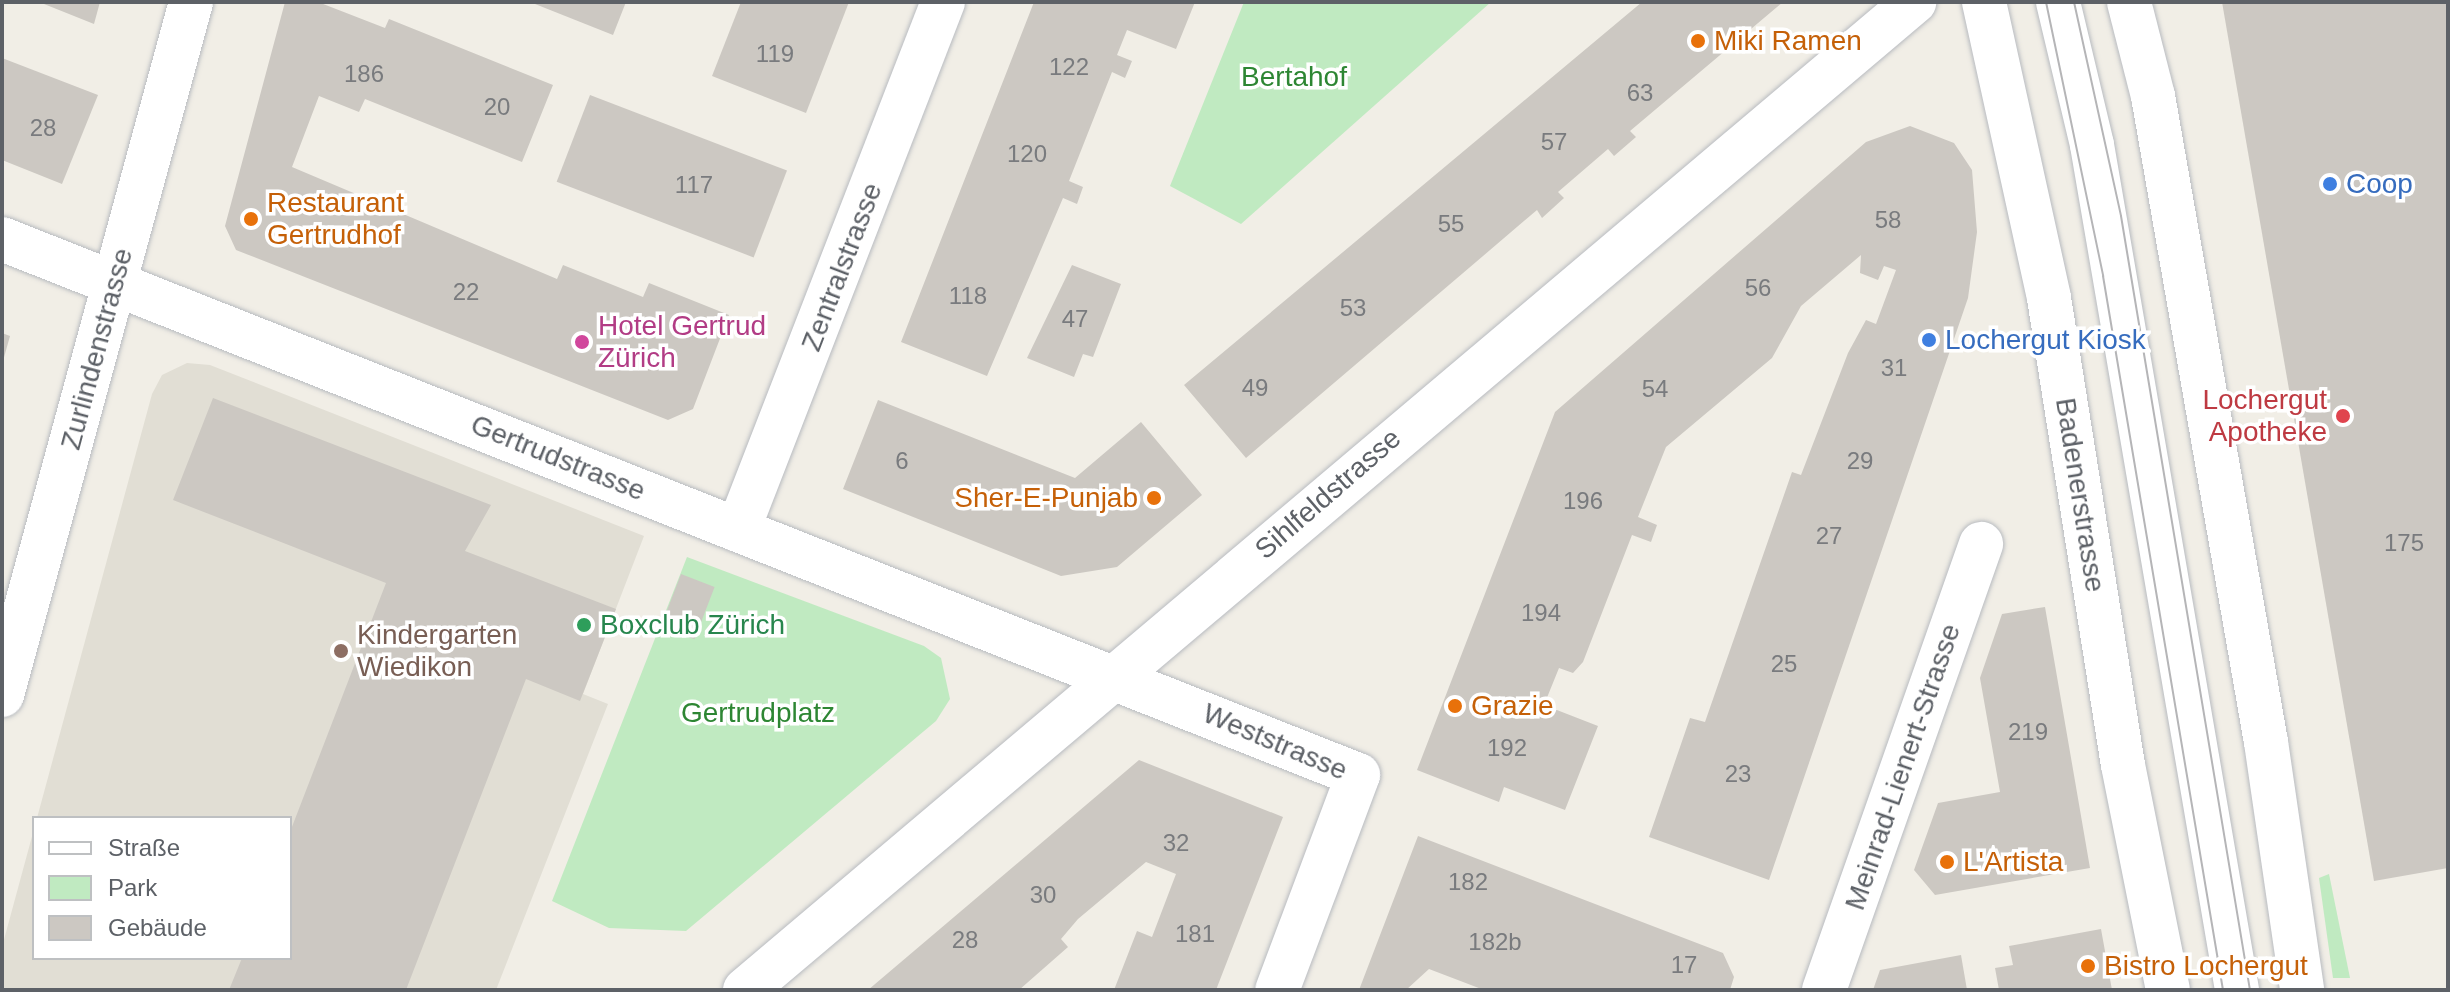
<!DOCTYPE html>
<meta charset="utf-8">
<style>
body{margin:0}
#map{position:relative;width:2450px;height:992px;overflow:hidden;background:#f1eee6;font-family:Arial,sans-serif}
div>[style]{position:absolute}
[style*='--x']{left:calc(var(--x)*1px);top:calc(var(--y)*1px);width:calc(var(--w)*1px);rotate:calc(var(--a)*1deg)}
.education>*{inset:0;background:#e1ded4}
.green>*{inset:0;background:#c0eac1}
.building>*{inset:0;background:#ccc8c2;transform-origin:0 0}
.roads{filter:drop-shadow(0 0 2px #b8bbc0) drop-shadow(0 0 2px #b8bbc0)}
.minor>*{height:44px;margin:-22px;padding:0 22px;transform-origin:22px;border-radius:22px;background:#fff}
.tram>*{height:2px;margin:-1px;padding:0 1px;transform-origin:1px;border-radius:1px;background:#b5b5b7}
.dots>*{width:22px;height:22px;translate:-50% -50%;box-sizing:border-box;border:4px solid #fff;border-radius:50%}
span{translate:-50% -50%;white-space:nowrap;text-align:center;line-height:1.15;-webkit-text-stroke:7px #fff;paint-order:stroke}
.number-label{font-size:24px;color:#797b7e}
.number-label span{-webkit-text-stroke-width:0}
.food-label{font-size:28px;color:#c56008}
.left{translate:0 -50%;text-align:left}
.right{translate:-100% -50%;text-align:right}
.park-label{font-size:28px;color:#2d8633}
.shop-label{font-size:28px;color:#366cbe}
.street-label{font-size:28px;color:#5d6167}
.hotel-label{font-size:28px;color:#b23c85}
.health-label{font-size:28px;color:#be3a42}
.leisure-label{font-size:28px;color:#27864d}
.education-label{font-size:28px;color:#785e54}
.frame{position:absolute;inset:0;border:4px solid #5d6167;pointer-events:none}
.legend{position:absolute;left:32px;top:816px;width:260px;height:144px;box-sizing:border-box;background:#fff;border:2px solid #bec0c2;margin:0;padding:10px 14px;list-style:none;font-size:24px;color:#5d6167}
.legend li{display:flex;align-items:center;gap:16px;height:40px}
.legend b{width:40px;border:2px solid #bec0c2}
</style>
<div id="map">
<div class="education">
<div style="clip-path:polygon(187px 363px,210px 365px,644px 536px,583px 694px,608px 704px,496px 990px,2px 990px,2px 947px,34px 829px,34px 958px,290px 958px,290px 818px,37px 818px,152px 394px,162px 375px)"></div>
</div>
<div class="green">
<div style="clip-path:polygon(1244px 2px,1491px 2px,1241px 224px,1170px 186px)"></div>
<div style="clip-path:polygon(687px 557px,924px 646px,941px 658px,950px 699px,936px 721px,686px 931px,609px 928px,552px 901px)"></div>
<div style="clip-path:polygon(2329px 874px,2350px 978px,2333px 978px,2319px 878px)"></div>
</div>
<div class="building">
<div style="clip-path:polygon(39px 2px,100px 2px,94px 24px)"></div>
<div style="clip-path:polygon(285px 2px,318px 2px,385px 28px,389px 19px,553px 85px,522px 162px,365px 99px,359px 112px,319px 96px,292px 167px,557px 279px,563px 265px,643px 297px,649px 283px,729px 315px,693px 409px,668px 420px,236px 250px,225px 226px)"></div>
<div style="clip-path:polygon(530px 2px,626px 2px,613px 35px)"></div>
<div style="clip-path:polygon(741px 2px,849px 2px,806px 113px,712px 76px)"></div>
<div style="clip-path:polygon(1034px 2px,1195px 2px,1176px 49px,1127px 30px,1117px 55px,1132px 61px,1125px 78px,1112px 72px,1069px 181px,1083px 187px,1077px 204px,1063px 198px,987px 376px,901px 342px)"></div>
<div style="clip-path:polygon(1642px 2px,1783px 2px,1630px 131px,1636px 137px,1614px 156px,1608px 149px,1558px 192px,1564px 198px,1542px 218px,1537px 210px,1246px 458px,1184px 385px)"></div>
<div style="clip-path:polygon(2222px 2px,2448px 2px,2448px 868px,2374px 881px)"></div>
<div style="clip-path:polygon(2px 58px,98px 95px,62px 184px,2px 160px)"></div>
<div style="left:590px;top:95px;width:211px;height:93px;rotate:21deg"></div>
<div style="clip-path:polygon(1910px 126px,1954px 143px,1972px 170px,1977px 232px,1968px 298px,1769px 880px,1649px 837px,1690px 718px,1705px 722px,1792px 472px,1801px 475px,1848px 353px,1866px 320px,1876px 324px,1896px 270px,1884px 266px,1878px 280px,1860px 273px,1861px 255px,1801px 306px,1772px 358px,1666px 447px,1638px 517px,1657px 525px,1651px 542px,1632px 535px,1583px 662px,1573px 673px,1559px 668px,1544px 705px,1598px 726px,1565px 810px,1504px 787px,1499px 802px,1417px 770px,1555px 412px,1866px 142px)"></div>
<div style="clip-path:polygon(1072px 265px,1121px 284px,1093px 357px,1083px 354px,1074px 377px,1027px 358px)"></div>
<div style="clip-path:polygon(2px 333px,10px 336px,3px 361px,2px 361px)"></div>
<div style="clip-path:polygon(213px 398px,491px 505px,465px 551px,616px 609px,580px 701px,526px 679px,406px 990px,229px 990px,242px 958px,290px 958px,290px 832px,386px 583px,173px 500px)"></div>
<div style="clip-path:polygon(878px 400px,1075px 478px,1141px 422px,1202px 495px,1117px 567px,1061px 576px,843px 489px)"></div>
<div style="left:681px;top:574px;width:36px;height:56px;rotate:21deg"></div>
<div style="clip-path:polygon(2045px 607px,2090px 868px,1935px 895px,1914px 870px,1938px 803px,2000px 792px,1980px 678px,2002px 614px)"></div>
<div style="clip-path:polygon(1139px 760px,1283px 817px,1216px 990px,1114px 990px,1137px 931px,1152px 937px,1176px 874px,1146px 862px,1078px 919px,1061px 939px,1068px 947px,1019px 990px,868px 990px)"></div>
<div style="clip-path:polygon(1418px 836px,1723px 953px,1734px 977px,1730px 990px,1484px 990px,1429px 969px,1406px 990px,1359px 990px)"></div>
<div style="clip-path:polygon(2101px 929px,2112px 990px,1999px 990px,1995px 968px,2013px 965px,2009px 946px)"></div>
<div style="clip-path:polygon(1961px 955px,1967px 990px,1873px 990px,1880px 970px)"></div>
</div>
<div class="roads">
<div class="minor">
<div style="--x:1984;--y:2;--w:303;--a:77.6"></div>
<div style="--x:2049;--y:298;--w:473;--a:81"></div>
<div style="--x:2123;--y:765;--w:229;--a:78.7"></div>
<div style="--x:2058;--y:2;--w:147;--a:76.6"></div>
<div style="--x:2092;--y:145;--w:857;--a:80.26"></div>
<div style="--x:2129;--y:2;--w:97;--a:75.7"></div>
<div style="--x:2153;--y:96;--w:656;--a:80.08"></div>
<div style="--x:2266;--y:742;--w:251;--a:81.7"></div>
<div style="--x:2;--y:239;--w:1458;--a:21.57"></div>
<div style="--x:1358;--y:775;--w:230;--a:110.6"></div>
<div style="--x:738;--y:530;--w:566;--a:-68.78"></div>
<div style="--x:2;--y:695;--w:718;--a:-74.74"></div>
<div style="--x:745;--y:990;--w:1531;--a:-40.2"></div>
<div style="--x:1824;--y:990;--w:473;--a:-70.6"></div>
</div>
</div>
<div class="tram">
<div style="--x:2046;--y:2;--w:280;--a:78.2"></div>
<div style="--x:2103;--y:276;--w:724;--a:80.46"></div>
<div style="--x:2074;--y:2;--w:219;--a:77.6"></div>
<div style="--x:2121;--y:216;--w:785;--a:80.54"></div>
</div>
<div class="dots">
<div style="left:1698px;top:41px;background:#e8710a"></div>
<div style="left:2330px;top:184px;background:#3f7fe0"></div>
<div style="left:251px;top:219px;background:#e8710a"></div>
<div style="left:1929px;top:340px;background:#3f7fe0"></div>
<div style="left:582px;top:342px;background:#d1479c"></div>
<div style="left:2343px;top:416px;background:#e0444e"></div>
<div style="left:1154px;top:498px;background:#e8710a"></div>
<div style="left:584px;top:625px;background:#2e9e5b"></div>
<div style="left:341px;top:651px;background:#8d6e63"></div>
<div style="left:1455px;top:706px;background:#e8710a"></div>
<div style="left:1947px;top:862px;background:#e8710a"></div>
<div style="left:2088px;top:966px;background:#e8710a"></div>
</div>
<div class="number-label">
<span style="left:775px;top:54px">119</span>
<span style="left:1069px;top:67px">122</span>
<span style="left:364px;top:74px">186</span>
<span style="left:1640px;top:93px">63</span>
<span style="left:497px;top:107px">20</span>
<span style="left:43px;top:128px">28</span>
<span style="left:1554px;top:142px">57</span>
<span style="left:1027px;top:154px">120</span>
<span style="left:694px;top:185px">117</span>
<span style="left:1888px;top:220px">58</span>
<span style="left:1451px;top:224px">55</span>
<span style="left:1758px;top:288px">56</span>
<span style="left:466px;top:292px">22</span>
<span style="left:968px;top:296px">118</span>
<span style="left:1353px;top:308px">53</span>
<span style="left:1075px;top:319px">47</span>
<span style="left:1894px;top:368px">31</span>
<span style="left:1255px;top:388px">49</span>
<span style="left:1655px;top:389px">54</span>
<span style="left:902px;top:461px">6</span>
<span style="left:1860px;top:461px">29</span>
<span style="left:1583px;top:501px">196</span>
<span style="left:1829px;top:536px">27</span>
<span style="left:2404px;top:543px">175</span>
<span style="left:1541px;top:613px">194</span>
<span style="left:1784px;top:664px">25</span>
<span style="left:2028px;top:732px">219</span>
<span style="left:1507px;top:748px">192</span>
<span style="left:1738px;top:774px">23</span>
<span style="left:1176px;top:843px">32</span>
<span style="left:1468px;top:882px">182</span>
<span style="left:1043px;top:895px">30</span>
<span style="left:1195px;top:934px">181</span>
<span style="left:965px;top:940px">28</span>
<span style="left:1495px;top:942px">182b</span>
<span style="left:1684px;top:965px">17</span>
</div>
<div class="food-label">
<span class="left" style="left:1714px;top:41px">Miki Ramen</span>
<span class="left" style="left:267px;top:219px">Restaurant<br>Gertrudhof</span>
<span class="right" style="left:1138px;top:498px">Sher-E-Punjab</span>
<span class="left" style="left:1471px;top:706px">Grazie</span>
<span class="left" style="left:1963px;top:862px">L'Artista</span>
<span class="left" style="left:2104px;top:966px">Bistro Lochergut</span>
</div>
<div class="park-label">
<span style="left:1294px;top:77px">Bertahof</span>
<span style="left:758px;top:713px">Gertrudplatz</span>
</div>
<div class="shop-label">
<span class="left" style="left:2346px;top:184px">Coop</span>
<span class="left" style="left:1945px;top:340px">Lochergut Kiosk</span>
</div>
<div class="street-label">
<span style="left:842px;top:267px;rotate:-69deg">Zentralstrasse</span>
<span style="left:97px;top:349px;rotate:-75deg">Zurlindenstrasse</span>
<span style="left:558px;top:458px;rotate:22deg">Gertrudstrasse</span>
<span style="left:1328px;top:494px;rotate:-41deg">Sihlfeldstrasse</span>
<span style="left:2080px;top:495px;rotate:81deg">Badenerstrasse</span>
<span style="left:1275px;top:742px;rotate:23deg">Weststrasse</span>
<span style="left:1903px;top:767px;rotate:-71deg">Meinrad-Lienert-Strasse</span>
</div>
<div class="hotel-label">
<span class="left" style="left:598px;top:342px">Hotel Gertrud<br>Zürich</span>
</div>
<div class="health-label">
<span class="right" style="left:2327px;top:416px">Lochergut<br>Apotheke</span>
</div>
<div class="leisure-label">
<span class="left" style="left:600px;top:625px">Boxclub Zürich</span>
</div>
<div class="education-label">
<span class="left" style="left:357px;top:651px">Kindergarten<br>Wiedikon</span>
</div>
<div class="frame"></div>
<ul class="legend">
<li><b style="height:10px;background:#fff"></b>Straße</li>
<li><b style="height:22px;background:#c0eac1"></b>Park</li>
<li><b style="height:22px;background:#ccc8c2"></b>Gebäude</li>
</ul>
</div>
